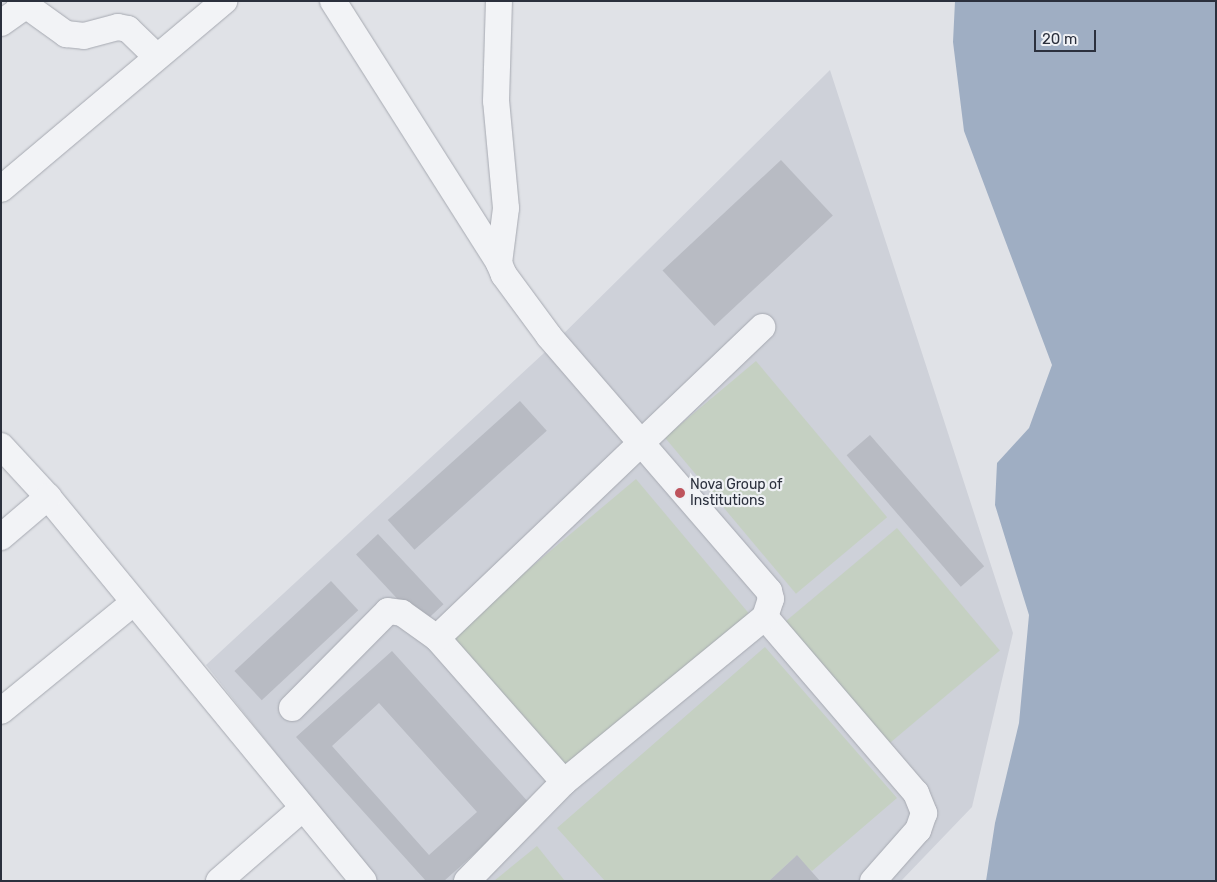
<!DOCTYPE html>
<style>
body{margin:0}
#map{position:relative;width:1217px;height:882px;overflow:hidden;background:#e0e2e7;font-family:Rubik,sans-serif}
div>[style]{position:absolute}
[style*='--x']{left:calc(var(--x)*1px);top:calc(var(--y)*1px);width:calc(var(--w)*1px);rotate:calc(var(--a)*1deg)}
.built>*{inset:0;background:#ced1d9}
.green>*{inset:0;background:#c5d0c2;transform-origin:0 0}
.water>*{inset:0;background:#9faec3}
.building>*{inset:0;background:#b8bbc3;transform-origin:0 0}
.roads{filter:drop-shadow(0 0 1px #a6a9b1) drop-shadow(0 0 1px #a6a9b1)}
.minor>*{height:26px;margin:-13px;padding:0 13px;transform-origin:13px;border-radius:13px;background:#f2f3f6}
.dots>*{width:14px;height:14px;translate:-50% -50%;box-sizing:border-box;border:2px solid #eff1f5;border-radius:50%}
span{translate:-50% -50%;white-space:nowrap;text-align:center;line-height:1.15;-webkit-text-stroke:4.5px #eff1f5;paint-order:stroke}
.poi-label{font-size:14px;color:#2b303d}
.left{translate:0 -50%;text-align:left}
.frame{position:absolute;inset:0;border:2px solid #2b303d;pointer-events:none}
.scale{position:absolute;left:1034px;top:30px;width:62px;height:22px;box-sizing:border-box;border:2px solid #2b303d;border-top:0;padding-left:6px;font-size:15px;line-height:18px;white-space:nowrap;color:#2b303d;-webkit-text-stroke:4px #eff1f5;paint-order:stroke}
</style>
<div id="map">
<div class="built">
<div style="clip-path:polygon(830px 70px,1013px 633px,972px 807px,901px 881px,377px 881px,206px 665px,544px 353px)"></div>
</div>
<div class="green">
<div style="left:756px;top:361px;width:204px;height:119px;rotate:50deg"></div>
<div style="left:636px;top:479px;width:179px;height:246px;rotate:50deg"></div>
<div style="left:897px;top:528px;width:160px;height:146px;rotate:50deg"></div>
<div style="clip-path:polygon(765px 647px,897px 798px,812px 871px,795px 857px,769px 881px,605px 881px,557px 828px)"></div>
<div style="clip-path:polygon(537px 846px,565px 881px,494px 881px)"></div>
</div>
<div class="water">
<div style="clip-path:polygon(955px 1px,1216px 1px,1216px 881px,986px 881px,995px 823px,1019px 723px,1029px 615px,995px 505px,997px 463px,1029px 428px,1052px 365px,964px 131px,953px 42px)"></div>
</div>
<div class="building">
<div style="left:781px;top:160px;width:76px;height:162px;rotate:47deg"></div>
<div style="left:520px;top:401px;width:40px;height:178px;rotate:48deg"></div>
<div style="left:870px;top:435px;width:174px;height:31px;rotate:49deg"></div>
<div style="left:378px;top:534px;width:96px;height:30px;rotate:47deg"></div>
<div style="left:331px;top:581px;width:40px;height:132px;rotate:47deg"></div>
<div style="clip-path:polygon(evenodd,392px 651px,530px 804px,444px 881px,426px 881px,296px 737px,392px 651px,379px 703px,477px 812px,429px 855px,332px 746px,379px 703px)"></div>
<div style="clip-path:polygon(797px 855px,820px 881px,769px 881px,795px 857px)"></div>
</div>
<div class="roads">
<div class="minor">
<div style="--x:20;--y:1;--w:57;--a:35.7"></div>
<div style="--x:66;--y:34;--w:18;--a:6"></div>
<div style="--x:84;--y:36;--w:35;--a:-15"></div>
<div style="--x:118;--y:27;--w:10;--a:11"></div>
<div style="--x:128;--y:29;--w:40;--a:44"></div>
<div style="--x:333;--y:1;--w:310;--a:57.6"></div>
<div style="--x:1;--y:23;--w:29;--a:-35"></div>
<div style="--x:1;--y:189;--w:292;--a:-40.1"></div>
<div style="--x:1;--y:446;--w:69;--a:47.3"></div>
<div style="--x:48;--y:497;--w:497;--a:50.6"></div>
<div style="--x:1;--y:537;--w:62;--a:-40.4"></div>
<div style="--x:765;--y:617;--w:232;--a:49.4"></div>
<div style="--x:916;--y:793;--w:22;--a:68"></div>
<div style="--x:924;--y:813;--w:18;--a:109"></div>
<div style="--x:918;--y:830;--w:68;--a:131.4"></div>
<div style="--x:292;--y:708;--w:136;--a:-45.3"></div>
<div style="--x:388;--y:611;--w:14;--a:8"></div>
<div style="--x:402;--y:613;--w:43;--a:35.5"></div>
<div style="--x:1;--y:711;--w:171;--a:-39.3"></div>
<div style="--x:564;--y:782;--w:192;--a:-131.4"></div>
<div style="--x:437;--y:638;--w:450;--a:-43.7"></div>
<div style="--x:219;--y:881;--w:111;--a:-41"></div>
<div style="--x:467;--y:881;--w:139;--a:-45.6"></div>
<div style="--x:564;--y:782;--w:260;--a:-39.4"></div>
<div style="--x:765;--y:617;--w:19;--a:-72"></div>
<div style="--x:771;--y:599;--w:8;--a:-104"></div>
<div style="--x:769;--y:591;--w:337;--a:-130.8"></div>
<div style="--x:549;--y:336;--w:76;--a:-126.4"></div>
<div style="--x:504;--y:275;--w:13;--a:-113"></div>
<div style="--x:499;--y:263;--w:55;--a:-82.7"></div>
<div style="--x:506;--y:208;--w:107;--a:-95.3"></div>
<div style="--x:496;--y:101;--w:100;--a:-88.3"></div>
</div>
</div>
<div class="dots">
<div style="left:680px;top:493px;background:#be545d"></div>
</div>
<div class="poi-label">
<span class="left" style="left:690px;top:493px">Nova Group of<br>Institutions</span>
</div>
<div class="frame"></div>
<div class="scale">20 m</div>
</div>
